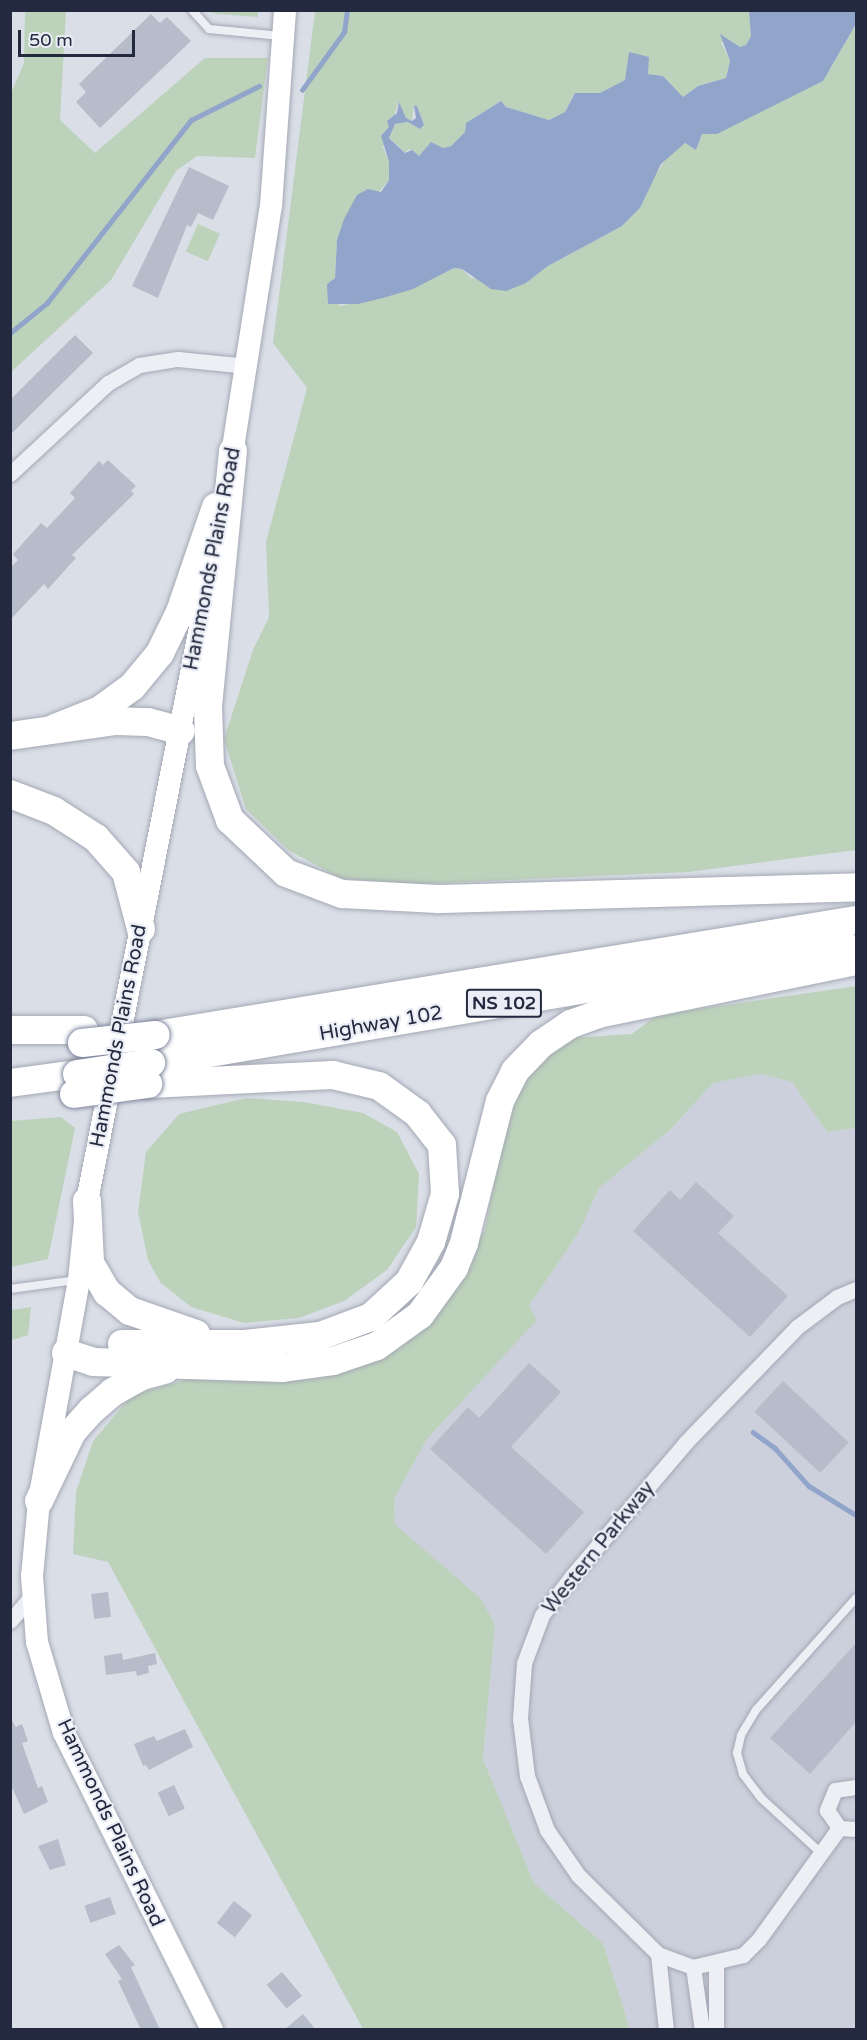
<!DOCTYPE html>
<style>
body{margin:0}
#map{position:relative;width:867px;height:2040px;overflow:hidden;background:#dadee7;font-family:"Varela Round",sans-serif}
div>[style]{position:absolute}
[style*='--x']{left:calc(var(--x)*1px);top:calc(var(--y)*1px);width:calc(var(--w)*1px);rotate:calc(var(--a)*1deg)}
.built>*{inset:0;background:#ccd0dc}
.green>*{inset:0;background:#bdd2bb;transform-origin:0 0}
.water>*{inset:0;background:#91a5cb}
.stream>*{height:4.5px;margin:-2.25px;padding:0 2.25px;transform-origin:2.25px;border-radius:2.25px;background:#91a5cb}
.building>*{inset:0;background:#b7bcca;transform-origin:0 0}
.roads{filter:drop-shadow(0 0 2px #a3a8b4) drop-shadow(0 0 2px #a3a8b4)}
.service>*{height:8px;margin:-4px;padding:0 4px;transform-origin:4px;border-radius:4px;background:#edeff5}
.minor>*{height:15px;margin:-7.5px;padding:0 7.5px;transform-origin:7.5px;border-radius:7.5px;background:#edeff5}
.secondary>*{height:22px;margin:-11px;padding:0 11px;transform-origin:11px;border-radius:11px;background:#fff}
.motorway>*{height:28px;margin:-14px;padding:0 14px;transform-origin:14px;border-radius:14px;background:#fff}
.bridges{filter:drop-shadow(0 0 2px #80889f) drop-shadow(0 0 2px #80889f)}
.motorway-bridge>*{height:28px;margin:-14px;padding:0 14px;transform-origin:14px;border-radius:14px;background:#fff}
span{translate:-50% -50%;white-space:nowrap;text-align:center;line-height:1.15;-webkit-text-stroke:4.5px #eaedf5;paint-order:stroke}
.shield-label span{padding:2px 4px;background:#eaedf5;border:2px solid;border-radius:4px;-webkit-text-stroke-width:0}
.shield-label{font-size:18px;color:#23293e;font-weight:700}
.street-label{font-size:20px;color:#23293e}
.frame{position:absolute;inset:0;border:12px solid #23293e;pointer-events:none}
.scale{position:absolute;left:18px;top:30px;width:117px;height:27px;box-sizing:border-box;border:3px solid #23293e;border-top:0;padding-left:8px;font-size:18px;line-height:21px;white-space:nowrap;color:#23293e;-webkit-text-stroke:4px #eaedf5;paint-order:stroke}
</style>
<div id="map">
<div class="built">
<div style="clip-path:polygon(761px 1074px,792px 1082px,827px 1132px,856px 1128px,856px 2029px,630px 2029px,603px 1943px,534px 1883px,483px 1759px,495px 1625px,480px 1599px,395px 1524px,394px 1499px,427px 1439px,473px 1388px,579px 1232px,599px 1188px,670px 1130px,713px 1083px)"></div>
</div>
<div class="green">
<div style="clip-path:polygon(749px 10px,751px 36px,746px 45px,740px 47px,733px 42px,721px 42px,730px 61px,726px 78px,698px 86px,683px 97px,663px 76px,648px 74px,630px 52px,625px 80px,600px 93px,575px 93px,565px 112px,549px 120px,506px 107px,501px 101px,466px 123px,465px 132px,451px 146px,443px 148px,431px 143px,419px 156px,409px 149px,405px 153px,389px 137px,395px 124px,408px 122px,420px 129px,424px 125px,417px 106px,414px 106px,412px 121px,406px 118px,399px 102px,383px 147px,389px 162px,389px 180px,337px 240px,335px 278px,327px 284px,340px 306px,412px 289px,454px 268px,462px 269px,471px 278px,526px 283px,548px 266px,622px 226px,640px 208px,652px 180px,670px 153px,685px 143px,696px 150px,702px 134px,831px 68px,856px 24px,856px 850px,688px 872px,421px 884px,342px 879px,288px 850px,246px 809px,224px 739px,253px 650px,269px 617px,266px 542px,307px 388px,273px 343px,315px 11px)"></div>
<div style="clip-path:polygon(25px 11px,66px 11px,60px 120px,95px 153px,205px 58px,268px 58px,255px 158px,197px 156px,176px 171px,111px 280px,11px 372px,10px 96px,24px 63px)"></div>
<div style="clip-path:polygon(207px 11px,258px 11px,258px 17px,216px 14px)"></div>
<div style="left:198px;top:224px;width:24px;height:30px;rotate:24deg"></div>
<div style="clip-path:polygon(856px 986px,856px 1128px,827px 1132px,792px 1082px,761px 1074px,713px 1083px,670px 1130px,599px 1188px,579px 1232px,529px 1306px,537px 1320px,427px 1439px,394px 1499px,395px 1524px,481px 1599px,495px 1625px,483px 1759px,534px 1883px,603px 1943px,630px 2029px,363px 2029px,108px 1562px,73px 1554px,76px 1492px,93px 1441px,132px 1395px,196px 1377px,315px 1379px,381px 1359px,453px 1291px,485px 1229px,501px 1150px,524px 1074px,571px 1038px,632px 1034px,657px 1015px)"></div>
<div style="clip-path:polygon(246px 1098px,304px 1102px,363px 1113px,397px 1132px,419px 1174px,416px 1227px,387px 1270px,344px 1301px,299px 1318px,244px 1323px,191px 1307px,160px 1282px,148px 1260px,138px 1212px,146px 1152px,179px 1114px)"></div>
<div style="clip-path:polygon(61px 1117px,75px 1128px,48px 1259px,11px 1267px,11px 1121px)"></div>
<div style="clip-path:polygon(31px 1307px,28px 1335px,12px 1340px,11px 1410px,11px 1310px)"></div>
</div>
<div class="water">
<div style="clip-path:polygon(749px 11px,856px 11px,856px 24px,823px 81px,717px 134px,702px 134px,696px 150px,685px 143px,661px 164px,640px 208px,622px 226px,548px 266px,526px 283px,506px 291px,491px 289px,462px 269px,454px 268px,413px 289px,383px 298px,358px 304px,328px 304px,327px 284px,335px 278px,337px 240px,344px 219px,357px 195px,368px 189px,381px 192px,389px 180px,389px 162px,381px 136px,389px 127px,387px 121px,397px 113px,399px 102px,406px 118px,412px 121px,416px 118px,414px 106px,417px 106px,424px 125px,420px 129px,408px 122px,395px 124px,389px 138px,405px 153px,412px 150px,419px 156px,431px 142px,443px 148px,451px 146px,465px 132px,466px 123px,501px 101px,506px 107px,549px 120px,565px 112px,575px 93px,600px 93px,625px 80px,629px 52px,649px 57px,648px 74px,663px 76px,683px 97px,698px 86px,726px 78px,730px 61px,720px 34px,740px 47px,746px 45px,751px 36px)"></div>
</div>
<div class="stream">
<div style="--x:302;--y:90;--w:72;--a:-54.1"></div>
<div style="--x:344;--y:32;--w:22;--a:-82"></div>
<div style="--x:10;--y:333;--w:48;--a:-39"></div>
<div style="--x:47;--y:303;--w:233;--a:-51.8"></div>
<div style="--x:191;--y:120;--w:76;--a:-26.6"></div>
<div style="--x:753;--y:1432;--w:27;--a:36"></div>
<div style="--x:775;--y:1448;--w:51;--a:48.2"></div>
<div style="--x:809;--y:1486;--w:55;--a:31.7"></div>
</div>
<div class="building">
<div style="clip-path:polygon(151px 14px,160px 23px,167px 17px,191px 41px,100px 128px,76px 102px,86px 92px,79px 84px)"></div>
<div style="clip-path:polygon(189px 167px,229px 186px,213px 220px,198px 213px,191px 227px,187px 225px,158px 298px,132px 286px)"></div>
<div style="clip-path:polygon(75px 335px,93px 353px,10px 435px,10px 400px)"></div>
<div style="clip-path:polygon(108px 460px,136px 486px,131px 491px,134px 494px,72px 555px,76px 558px,48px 589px,44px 584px,10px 620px,10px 568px,18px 560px,13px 554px,41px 523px,47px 528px,75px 498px,70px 493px,99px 461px,103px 465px)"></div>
<div style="clip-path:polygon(696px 1182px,734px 1216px,718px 1233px,788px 1296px,750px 1337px,633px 1231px,670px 1190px,680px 1200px)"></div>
<div style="clip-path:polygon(529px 1363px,561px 1392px,511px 1447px,584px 1512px,546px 1554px,430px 1449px,468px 1407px,479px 1418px)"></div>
<div style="left:783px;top:1381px;width:90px;height:42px;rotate:43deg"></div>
<div style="left:108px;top:1592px;width:25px;height:17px;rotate:83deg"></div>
<div style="clip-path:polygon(856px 1643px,856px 1722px,810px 1774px,770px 1738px)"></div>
<div style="clip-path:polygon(122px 1653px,123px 1660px,155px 1653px,157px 1664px,148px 1666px,149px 1673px,137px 1676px,136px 1671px,106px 1675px,104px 1656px)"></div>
<div style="clip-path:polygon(10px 1717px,16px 1727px,22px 1724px,28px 1741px,22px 1743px,38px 1788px,42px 1786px,48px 1802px,24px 1814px,10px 1783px)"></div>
<div style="clip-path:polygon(185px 1729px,193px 1747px,149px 1770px,146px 1765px,143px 1766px,134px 1744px,154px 1736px,157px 1741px)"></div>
<div style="left:174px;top:1785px;width:26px;height:18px;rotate:65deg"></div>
<div style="clip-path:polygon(58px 1839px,66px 1865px,50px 1870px,38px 1846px)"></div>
<div style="left:110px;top:1897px;width:18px;height:27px;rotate:71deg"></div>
<div style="left:234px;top:1901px;width:23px;height:28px;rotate:38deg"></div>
<div style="clip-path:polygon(119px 1945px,135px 1965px,131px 1967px,160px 2030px,141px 2030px,118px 1981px,122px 1979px,105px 1954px)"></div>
<div style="left:282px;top:1972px;width:31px;height:20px;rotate:50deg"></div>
<div style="clip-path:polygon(303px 2014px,316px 2030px,284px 2030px)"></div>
</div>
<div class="roads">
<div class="service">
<div style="--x:192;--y:10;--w:25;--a:48"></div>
<div style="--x:209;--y:29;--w:72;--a:5.6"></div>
<div style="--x:10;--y:1289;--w:68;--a:-7.7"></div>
<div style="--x:821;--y:1853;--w:81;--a:-137.5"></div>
<div style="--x:761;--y:1798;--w:30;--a:-127"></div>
<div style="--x:743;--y:1774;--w:22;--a:-106"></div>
<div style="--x:737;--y:1753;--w:18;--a:-77"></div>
<div style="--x:741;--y:1735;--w:29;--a:-59"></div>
<div style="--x:756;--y:1710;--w:150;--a:-48.2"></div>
</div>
<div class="minor">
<div style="--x:10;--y:474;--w:134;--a:-42.9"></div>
<div style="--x:108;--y:383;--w:36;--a:-30"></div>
<div style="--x:139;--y:365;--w:39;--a:-9"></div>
<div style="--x:178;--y:359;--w:70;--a:5.7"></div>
<div style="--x:10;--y:1621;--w:33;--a:-49"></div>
<div style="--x:856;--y:1787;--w:21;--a:172"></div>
<div style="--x:835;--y:1790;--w:22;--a:112"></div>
<div style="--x:827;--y:1810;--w:22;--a:56"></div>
<div style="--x:839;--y:1828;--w:17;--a:3"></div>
<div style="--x:839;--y:1828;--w:137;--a:125.8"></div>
<div style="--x:759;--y:1939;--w:23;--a:135"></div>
<div style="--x:743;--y:1955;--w:51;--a:166.5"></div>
<div style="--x:693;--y:1967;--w:37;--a:-160"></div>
<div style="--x:658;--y:1954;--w:112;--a:-135.4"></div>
<div style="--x:578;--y:1875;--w:55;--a:-124.6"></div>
<div style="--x:547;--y:1830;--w:58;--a:-110.3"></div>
<div style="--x:527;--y:1776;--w:58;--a:-96.9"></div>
<div style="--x:520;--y:1718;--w:55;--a:-85.8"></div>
<div style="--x:524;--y:1663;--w:51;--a:-69.4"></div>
<div style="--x:542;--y:1615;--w:49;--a:-52.4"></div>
<div style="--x:572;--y:1576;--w:175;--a:-49.6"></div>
<div style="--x:685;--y:1443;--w:161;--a:-46"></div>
<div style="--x:797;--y:1327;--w:50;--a:-36.9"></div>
<div style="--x:837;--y:1297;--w:21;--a:-23"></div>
<div style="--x:658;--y:1954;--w:76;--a:84"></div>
<div style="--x:716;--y:1964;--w:66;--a:90"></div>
<div style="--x:693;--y:1967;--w:64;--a:81.9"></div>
</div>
<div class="secondary">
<div style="--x:230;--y:467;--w:264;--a:-81.1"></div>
<div style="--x:271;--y:206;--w:196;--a:-85.9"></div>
<div style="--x:209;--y:582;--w:631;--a:101.15"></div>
<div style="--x:87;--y:1201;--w:79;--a:95.8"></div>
<div style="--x:79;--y:1280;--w:225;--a:100.3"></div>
<div style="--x:39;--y:1501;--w:75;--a:95.3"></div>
<div style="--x:32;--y:1576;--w:66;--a:85.7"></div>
<div style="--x:37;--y:1642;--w:95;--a:73.5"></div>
<div style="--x:64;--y:1733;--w:332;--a:63.5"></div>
</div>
<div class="motorway">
<div style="--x:233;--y:451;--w:257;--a:95.6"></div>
<div style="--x:208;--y:707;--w:59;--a:88.1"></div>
<div style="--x:210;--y:766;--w:58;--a:69.7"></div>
<div style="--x:230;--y:820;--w:77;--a:43.4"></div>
<div style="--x:286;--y:873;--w:60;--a:20.6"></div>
<div style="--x:342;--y:894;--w:96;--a:3"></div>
<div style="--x:438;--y:899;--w:418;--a:-1.6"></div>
<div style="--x:55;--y:728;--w:48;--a:-21.8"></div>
<div style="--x:100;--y:710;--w:39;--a:-36"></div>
<div style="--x:132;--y:687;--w:44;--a:-50.5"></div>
<div style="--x:160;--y:653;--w:46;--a:-64"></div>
<div style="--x:180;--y:612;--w:111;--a:-71.1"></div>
<div style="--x:10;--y:736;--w:107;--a:-8.1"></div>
<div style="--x:116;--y:721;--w:32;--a:2"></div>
<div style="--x:148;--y:722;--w:34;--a:15"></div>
<div style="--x:10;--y:794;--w:47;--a:21.1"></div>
<div style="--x:54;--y:811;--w:50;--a:32.7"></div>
<div style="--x:96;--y:838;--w:45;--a:48.6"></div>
<div style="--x:126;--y:872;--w:59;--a:75.3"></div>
<div style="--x:10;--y:1030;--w:74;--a:0"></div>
<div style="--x:156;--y:1035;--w:709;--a:-9.33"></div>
<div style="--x:151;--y:1063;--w:703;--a:-9.66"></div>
<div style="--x:10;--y:1083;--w:68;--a:-7.7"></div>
<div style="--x:87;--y:1201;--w:62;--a:87.2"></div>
<div style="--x:90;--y:1263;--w:34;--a:60"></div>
<div style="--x:107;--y:1292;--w:30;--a:40"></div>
<div style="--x:130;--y:1311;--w:70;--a:19.2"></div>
<div style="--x:122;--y:1344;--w:123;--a:0"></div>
<div style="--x:245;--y:1344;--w:75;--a:-6.1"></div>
<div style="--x:320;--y:1336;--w:54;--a:-20.4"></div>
<div style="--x:371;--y:1317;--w:52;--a:-42.6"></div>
<div style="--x:409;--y:1282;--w:46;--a:-61.2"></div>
<div style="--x:431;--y:1242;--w:50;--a:-73.7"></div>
<div style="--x:445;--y:1194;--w:49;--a:-93.5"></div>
<div style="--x:442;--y:1145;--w:39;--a:-128"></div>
<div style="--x:418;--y:1114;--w:48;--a:-144.3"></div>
<div style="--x:379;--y:1086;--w:47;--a:-166.6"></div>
<div style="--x:333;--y:1075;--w:185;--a:177.2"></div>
<div style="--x:66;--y:1353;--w:28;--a:18"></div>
<div style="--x:93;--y:1362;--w:190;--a:1.8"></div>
<div style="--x:283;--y:1368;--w:50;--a:-8"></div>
<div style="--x:333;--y:1361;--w:46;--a:-18.8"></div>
<div style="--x:377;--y:1346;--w:53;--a:-35.8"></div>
<div style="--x:420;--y:1315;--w:58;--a:-54.1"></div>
<div style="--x:454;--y:1268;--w:27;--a:-68"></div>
<div style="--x:464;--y:1243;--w:146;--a:-75.8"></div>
<div style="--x:500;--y:1101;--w:34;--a:-63"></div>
<div style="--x:515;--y:1071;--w:37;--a:-46"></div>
<div style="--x:541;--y:1044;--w:36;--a:-34"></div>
<div style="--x:571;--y:1024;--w:29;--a:-20"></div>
<div style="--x:598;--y:1014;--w:263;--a:-11.6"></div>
<div style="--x:39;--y:1501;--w:76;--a:-64.4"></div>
<div style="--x:72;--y:1432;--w:30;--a:-48"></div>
<div style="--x:92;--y:1410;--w:28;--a:-41"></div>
<div style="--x:113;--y:1392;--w:33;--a:-29"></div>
<div style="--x:142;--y:1376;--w:24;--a:-15"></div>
</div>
</div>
<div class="bridges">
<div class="motorway-bridge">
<div style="--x:82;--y:1043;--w:74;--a:-6.2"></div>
<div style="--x:77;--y:1074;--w:75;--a:-8.5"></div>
<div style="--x:74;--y:1094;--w:75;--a:-7.7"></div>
</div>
</div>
<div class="shield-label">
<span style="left:504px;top:1003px">NS 102</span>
</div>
<div class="street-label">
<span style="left:213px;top:559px;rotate:-79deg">Hammonds Plains Road</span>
<span style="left:381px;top:1024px;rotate:-10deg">Highway 102</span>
<span style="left:119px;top:1036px;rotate:-79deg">Hammonds Plains Road</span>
<span style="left:599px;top:1548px;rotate:-51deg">Western Parkway</span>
<span style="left:110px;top:1823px;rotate:65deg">Hammonds Plains Road</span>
</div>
<div class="frame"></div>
<div class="scale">50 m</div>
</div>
